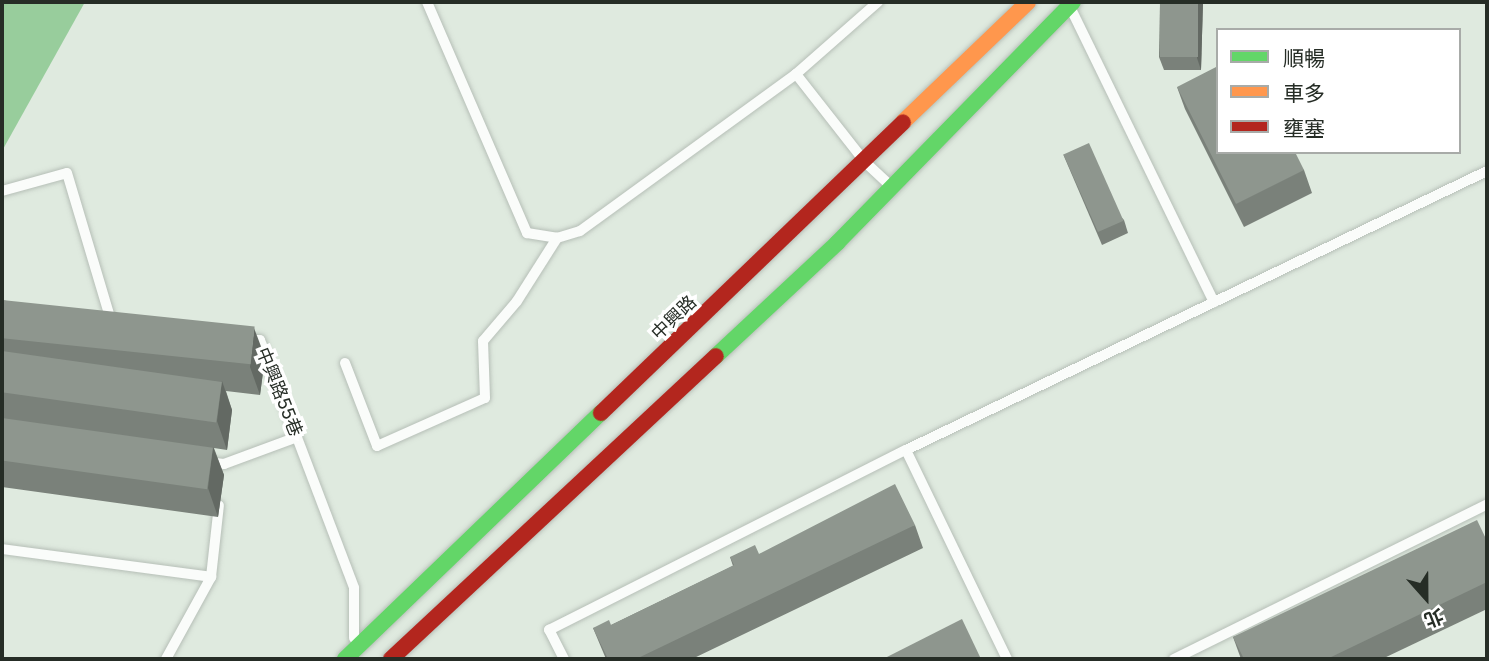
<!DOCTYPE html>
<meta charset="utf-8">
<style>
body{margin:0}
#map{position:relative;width:1489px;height:661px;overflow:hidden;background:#dfeadf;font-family:Inter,"Noto Sans TC",sans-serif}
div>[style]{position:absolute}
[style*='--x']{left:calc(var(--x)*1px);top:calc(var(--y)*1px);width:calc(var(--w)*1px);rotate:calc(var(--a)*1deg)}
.water>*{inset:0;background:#98cd9c}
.roads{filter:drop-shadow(0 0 2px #b6bfb7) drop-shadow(0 0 2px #b6bfb7)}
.lane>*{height:10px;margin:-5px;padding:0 5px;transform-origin:5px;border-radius:5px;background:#fafcfa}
.fast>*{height:16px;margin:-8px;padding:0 8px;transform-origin:8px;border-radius:8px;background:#63d668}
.slow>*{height:16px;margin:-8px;padding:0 8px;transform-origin:8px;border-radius:8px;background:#ff974d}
.jam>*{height:16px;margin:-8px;padding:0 8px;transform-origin:8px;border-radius:8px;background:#b3261e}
.wall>*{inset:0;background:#7a817a}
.shaded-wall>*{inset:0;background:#636963}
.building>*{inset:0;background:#8e968e;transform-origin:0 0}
span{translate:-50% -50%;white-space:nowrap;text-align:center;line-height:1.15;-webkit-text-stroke:7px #fff;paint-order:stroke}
.street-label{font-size:18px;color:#262d26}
.frame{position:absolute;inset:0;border:4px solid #262d26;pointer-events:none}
.legend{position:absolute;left:1216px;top:28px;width:245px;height:126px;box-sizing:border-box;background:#fff;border:2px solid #a8aba8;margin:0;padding:9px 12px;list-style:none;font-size:21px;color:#262d26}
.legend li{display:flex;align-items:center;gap:14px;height:35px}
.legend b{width:35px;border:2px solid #a8aba8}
.north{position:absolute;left:1391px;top:563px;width:70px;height:70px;-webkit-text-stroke:5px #fff;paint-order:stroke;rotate:159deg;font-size:19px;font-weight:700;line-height:28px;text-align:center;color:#262d26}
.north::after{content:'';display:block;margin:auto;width:24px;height:32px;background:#262d26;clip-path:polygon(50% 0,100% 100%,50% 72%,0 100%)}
</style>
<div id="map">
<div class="water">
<div style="clip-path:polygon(2px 2px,85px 2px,2px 151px)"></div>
</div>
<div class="roads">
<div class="lane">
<div style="--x:427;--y:2;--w:252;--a:66.6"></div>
<div style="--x:527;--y:233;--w:30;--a:9"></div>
<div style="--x:557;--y:238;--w:24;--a:-17"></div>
<div style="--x:580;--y:231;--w:267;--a:-36"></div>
<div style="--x:796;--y:74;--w:109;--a:-41.3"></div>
<div style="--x:1072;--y:11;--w:324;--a:64"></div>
<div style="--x:796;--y:74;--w:112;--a:51.9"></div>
<div style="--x:865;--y:162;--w:33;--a:43"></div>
<div style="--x:2;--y:191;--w:67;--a:-15.5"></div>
<div style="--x:67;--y:173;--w:158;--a:73.4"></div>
<div style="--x:244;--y:339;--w:16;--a:4"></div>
<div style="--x:260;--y:340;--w:265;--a:69.2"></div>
<div style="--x:354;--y:588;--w:50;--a:90"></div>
<div style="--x:345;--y:363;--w:89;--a:68.9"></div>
<div style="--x:377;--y:446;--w:118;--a:-24"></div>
<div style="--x:485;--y:398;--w:57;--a:-92"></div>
<div style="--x:483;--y:341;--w:52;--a:-49.6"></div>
<div style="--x:517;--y:301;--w:75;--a:-57.6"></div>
<div style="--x:207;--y:462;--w:17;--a:7"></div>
<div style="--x:224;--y:464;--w:78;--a:-20.3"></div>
<div style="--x:2;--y:549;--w:211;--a:7.6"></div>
<div style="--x:166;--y:659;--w:94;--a:-61.2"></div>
<div style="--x:211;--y:577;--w:72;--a:-83.7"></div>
<div style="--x:564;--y:659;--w:33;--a:-117"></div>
<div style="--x:549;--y:630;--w:400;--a:-26.8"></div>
<div style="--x:1007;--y:659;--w:232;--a:-115.8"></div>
<div style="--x:906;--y:450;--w:645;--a:-25.65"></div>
<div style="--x:1174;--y:659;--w:349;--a:-26.3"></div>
</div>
<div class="fast">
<div style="--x:716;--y:356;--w:166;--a:-43"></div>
<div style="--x:837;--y:243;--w:337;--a:-45.6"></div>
<div style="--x:345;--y:659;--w:355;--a:-43.9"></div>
</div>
<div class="slow">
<div style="--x:903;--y:122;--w:173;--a:-43.8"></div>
</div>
<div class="jam">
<div style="--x:601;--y:413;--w:419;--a:-43.9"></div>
<div style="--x:391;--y:659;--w:444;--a:-43"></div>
</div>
</div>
<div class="wall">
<div style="clip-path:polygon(1160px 2px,1203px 2px,1201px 70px,1164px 70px,1159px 57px)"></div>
<div style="clip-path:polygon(1177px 87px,1304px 170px,1312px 193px,1244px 227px,1185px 109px)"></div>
<div style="clip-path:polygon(1063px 154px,1124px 220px,1128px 233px,1102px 245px)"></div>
<div style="clip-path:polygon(2px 300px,265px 357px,260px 395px,226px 391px,232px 410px,227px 450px,214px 448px,224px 475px,218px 517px,2px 487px)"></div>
<div style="clip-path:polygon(915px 525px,923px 548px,692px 659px,606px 659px,593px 628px,611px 625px,733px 566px,730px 557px,759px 554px)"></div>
<div style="clip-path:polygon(1487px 541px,1487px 609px,1382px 659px,1241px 659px,1233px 637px)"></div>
</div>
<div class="shaded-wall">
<div style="clip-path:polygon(1198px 2px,1203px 2px,1201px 70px,1197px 58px)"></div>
<div style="clip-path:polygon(254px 328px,265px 357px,260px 395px,250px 367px)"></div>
<div style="clip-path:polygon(222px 381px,232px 410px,227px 450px,217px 421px)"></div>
<div style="clip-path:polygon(213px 447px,224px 475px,218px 517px,208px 488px)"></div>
</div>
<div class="building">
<div style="left:1160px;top:2px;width:38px;height:55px"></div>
<div style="clip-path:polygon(1218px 66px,1218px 152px,1295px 152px,1304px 170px,1236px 204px,1177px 87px)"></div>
<div style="left:1089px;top:143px;width:85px;height:28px;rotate:66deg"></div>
<div style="left:2px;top:300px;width:254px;height:38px;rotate:6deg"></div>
<div style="left:2px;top:351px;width:222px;height:41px;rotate:8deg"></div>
<div style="left:2px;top:418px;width:213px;height:42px;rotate:8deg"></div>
<div style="clip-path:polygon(895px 484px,915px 525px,636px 659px,608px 659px,593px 628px,609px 620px,611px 625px,734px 565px,730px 557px,755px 545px,759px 554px)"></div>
<div style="clip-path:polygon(1477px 520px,1487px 541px,1487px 582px,1327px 659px,1244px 659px,1233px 637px)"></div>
<div style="clip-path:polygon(962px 619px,981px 659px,883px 659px)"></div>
</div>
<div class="street-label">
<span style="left:674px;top:318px;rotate:-44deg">中興路</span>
<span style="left:279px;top:392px;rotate:68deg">中興路55巷</span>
</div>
<div class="frame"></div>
<ul class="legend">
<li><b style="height:9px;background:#63d668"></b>順暢</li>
<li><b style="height:9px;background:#ff974d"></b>車多</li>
<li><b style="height:9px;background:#b3261e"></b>壅塞</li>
</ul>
<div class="north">北</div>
</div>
